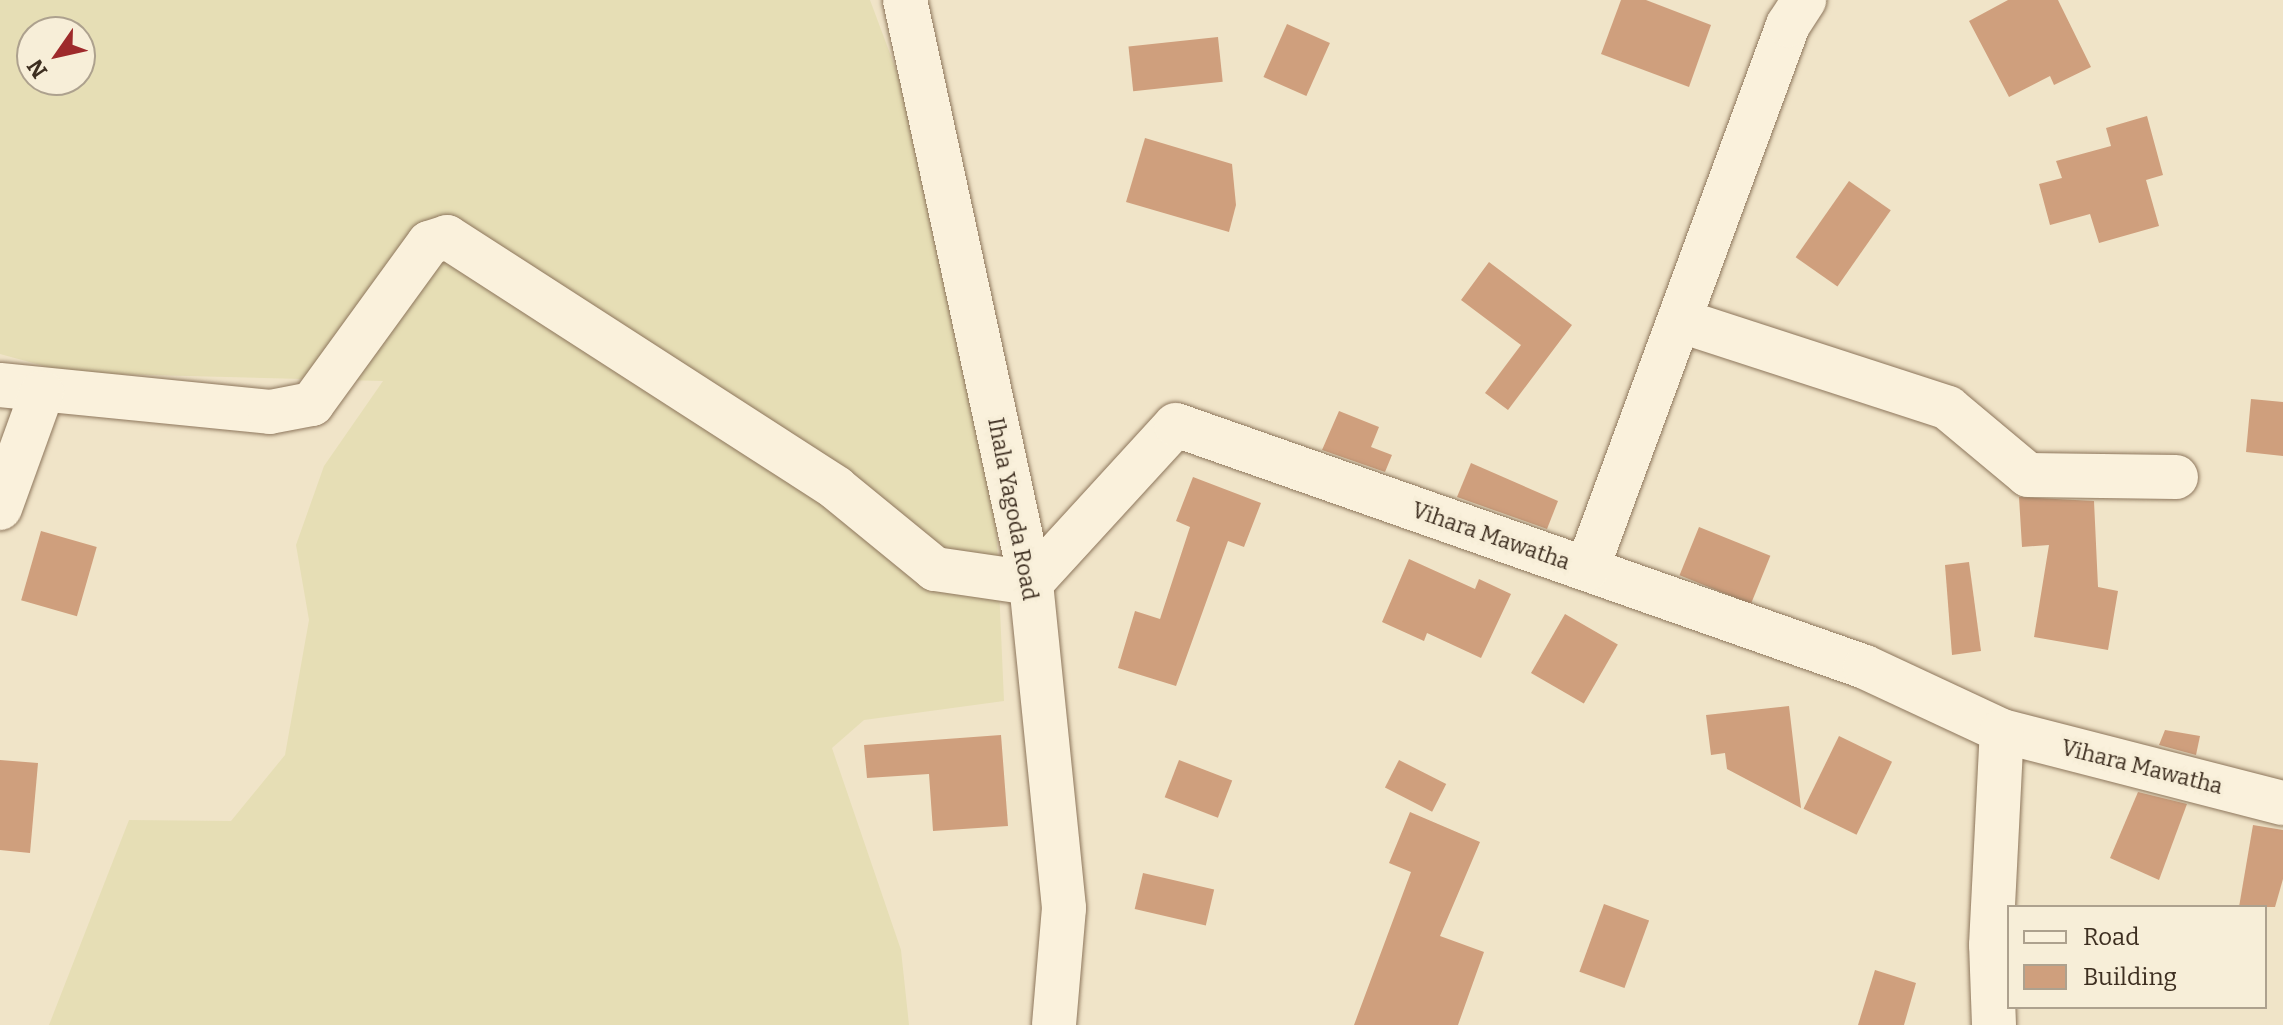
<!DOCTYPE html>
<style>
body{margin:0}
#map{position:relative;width:2283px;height:1025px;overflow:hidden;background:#f0e4c8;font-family:Bitter,serif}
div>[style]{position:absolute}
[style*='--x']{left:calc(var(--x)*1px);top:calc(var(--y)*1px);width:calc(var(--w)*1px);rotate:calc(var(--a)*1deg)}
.farmland>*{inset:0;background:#e6deb5}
.building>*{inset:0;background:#cf9f7d;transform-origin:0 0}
.roads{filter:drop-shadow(0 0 2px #8d765c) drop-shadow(0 0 2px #8d765c)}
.street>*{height:44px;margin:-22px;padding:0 22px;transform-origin:22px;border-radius:22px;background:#faf1dc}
.secondary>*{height:44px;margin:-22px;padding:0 22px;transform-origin:22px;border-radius:22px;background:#faf1dc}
span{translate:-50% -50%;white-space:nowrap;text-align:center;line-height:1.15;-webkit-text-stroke:6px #f7eed8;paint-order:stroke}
.street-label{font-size:22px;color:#3d2e20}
.legend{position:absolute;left:2007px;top:905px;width:260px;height:104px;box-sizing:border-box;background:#f7eed8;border:2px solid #ada18e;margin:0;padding:10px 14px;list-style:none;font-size:24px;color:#3d2e20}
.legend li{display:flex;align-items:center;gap:16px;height:40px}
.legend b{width:40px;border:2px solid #ada18e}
.north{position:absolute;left:16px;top:16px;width:80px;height:80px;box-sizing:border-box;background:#f7eed8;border:2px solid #ada18e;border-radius:50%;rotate:236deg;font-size:22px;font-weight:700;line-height:32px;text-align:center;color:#3d2e20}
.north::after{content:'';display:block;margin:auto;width:28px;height:36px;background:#9e2a2b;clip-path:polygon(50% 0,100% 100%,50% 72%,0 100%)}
</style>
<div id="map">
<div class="farmland">
<div style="clip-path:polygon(evenodd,0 0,870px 0,923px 142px,991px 404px,1004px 701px,864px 720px,832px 748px,901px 950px,909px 1025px,49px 1025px,129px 820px,231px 821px,285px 755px,309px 620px,296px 545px,324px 466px,383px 381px,70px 373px,0 354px,0 0,32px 32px,80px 32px,80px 80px,32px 80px,32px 32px)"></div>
</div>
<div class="building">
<div style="clip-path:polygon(1621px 0,1646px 0,1711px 25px,1689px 87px,1601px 54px)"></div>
<div style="clip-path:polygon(2008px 0,2058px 0,2091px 67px,2054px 85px,2050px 76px,2009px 97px,1969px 21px)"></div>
<div style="left:1287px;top:24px;width:47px;height:58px;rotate:24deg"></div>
<div style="left:1218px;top:37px;width:45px;height:90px;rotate:84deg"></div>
<div style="clip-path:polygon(2147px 116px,2163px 175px,2146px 180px,2159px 226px,2099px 243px,2090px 214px,2050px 225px,2039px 184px,2062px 178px,2056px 161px,2111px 146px,2106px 128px)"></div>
<div style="clip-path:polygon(1145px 138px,1232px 164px,1236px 205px,1229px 232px,1126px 202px)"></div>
<div style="left:1849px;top:181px;width:51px;height:93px;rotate:35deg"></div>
<div style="clip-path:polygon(1489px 262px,1572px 325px,1508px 410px,1485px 393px,1521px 345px,1461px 300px)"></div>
<div style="clip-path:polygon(2251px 399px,2283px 402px,2283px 456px,2246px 452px)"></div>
<div style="clip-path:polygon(1339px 411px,1379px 427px,1371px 447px,1392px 455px,1385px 472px,1322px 450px)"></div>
<div style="clip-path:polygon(1471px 463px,1558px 501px,1547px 529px,1457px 497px)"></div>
<div style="clip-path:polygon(1193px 477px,1261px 503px,1244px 547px,1228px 541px,1176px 686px,1118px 668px,1135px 611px,1160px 619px,1190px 527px,1176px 521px)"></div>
<div style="clip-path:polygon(2019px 497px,2094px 501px,2098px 587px,2118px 591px,2108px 650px,2034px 637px,2049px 545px,2022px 547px)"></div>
<div style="left:1699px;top:527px;width:77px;height:52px;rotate:22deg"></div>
<div style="left:41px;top:531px;width:58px;height:72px;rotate:16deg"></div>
<div style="clip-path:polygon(1409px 559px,1475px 589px,1479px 579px,1511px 594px,1481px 658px,1427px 633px,1424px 641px,1382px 622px)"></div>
<div style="clip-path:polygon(1969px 562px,1981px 651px,1952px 655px,1945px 565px)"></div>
<div style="left:1565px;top:614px;width:61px;height:68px;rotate:30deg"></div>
<div style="clip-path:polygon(1789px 706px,1801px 808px,1727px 769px,1725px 753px,1711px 755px,1706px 715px)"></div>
<div style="clip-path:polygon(2165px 730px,2200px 736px,2196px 755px,2159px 745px)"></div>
<div style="clip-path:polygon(1001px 735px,1008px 826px,933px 831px,929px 774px,867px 778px,864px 745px)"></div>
<div style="left:1839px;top:736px;width:59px;height:81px;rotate:26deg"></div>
<div style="clip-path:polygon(0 760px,38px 763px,30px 853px,0 850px)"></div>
<div style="left:1179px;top:760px;width:57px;height:40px;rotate:21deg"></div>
<div style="left:1399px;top:760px;width:53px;height:31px;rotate:27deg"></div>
<div style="clip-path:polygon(2138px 792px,2187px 804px,2159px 880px,2110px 858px)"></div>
<div style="clip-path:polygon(1410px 812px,1480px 842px,1440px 936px,1484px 952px,1458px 1025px,1354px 1025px,1411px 872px,1389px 863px)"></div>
<div style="clip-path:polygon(2253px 825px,2283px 830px,2283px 879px,2275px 907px,2239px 907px)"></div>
<div style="left:1143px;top:873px;width:73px;height:37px;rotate:13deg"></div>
<div style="left:1604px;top:904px;width:48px;height:72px;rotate:20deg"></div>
<div style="clip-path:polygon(1875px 970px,1916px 983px,1904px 1025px,1858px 1025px)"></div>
</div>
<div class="roads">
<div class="street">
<div style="--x:1681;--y:321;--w:281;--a:18"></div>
<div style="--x:1948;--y:408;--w:104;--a:39.9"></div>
<div style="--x:2028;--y:475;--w:148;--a:0.8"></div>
<div style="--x:0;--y:385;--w:271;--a:5.7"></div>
<div style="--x:270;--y:412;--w:43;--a:-10.8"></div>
<div style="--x:312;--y:404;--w:199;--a:-54"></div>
<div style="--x:429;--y:243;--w:19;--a:-18"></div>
<div style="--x:447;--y:237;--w:463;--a:32.8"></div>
<div style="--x:836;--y:488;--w:128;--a:39.3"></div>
<div style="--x:935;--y:569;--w:97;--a:8.3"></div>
<div style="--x:1031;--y:583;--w:214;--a:-47.5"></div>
<div style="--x:1176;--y:425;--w:730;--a:19.35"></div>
<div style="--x:1865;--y:667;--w:151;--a:25"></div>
<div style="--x:2002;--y:731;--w:290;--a:14.4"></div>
<div style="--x:0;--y:508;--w:123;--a:-70.1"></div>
<div style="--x:1587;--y:569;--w:580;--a:-69.72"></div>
<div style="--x:1788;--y:25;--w:30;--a:-57"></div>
<div style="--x:1994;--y:1025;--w:80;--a:-92.1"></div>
<div style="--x:1991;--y:945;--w:214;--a:-87.1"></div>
</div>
<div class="secondary">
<div style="--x:905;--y:0;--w:596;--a:77.8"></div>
<div style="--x:1031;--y:583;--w:327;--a:84.2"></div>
<div style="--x:1064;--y:908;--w:117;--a:94.9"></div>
</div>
</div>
<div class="street-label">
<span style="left:1013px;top:509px;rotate:79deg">Ihala Yagoda Road</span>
<span style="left:1491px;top:536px;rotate:19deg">Vihara Mawatha</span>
<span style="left:2142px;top:767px;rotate:14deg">Vihara Mawatha</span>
</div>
<ul class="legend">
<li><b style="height:10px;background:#faf1dc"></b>Road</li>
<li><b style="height:22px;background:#cf9f7d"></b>Building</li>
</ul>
<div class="north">N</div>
</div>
